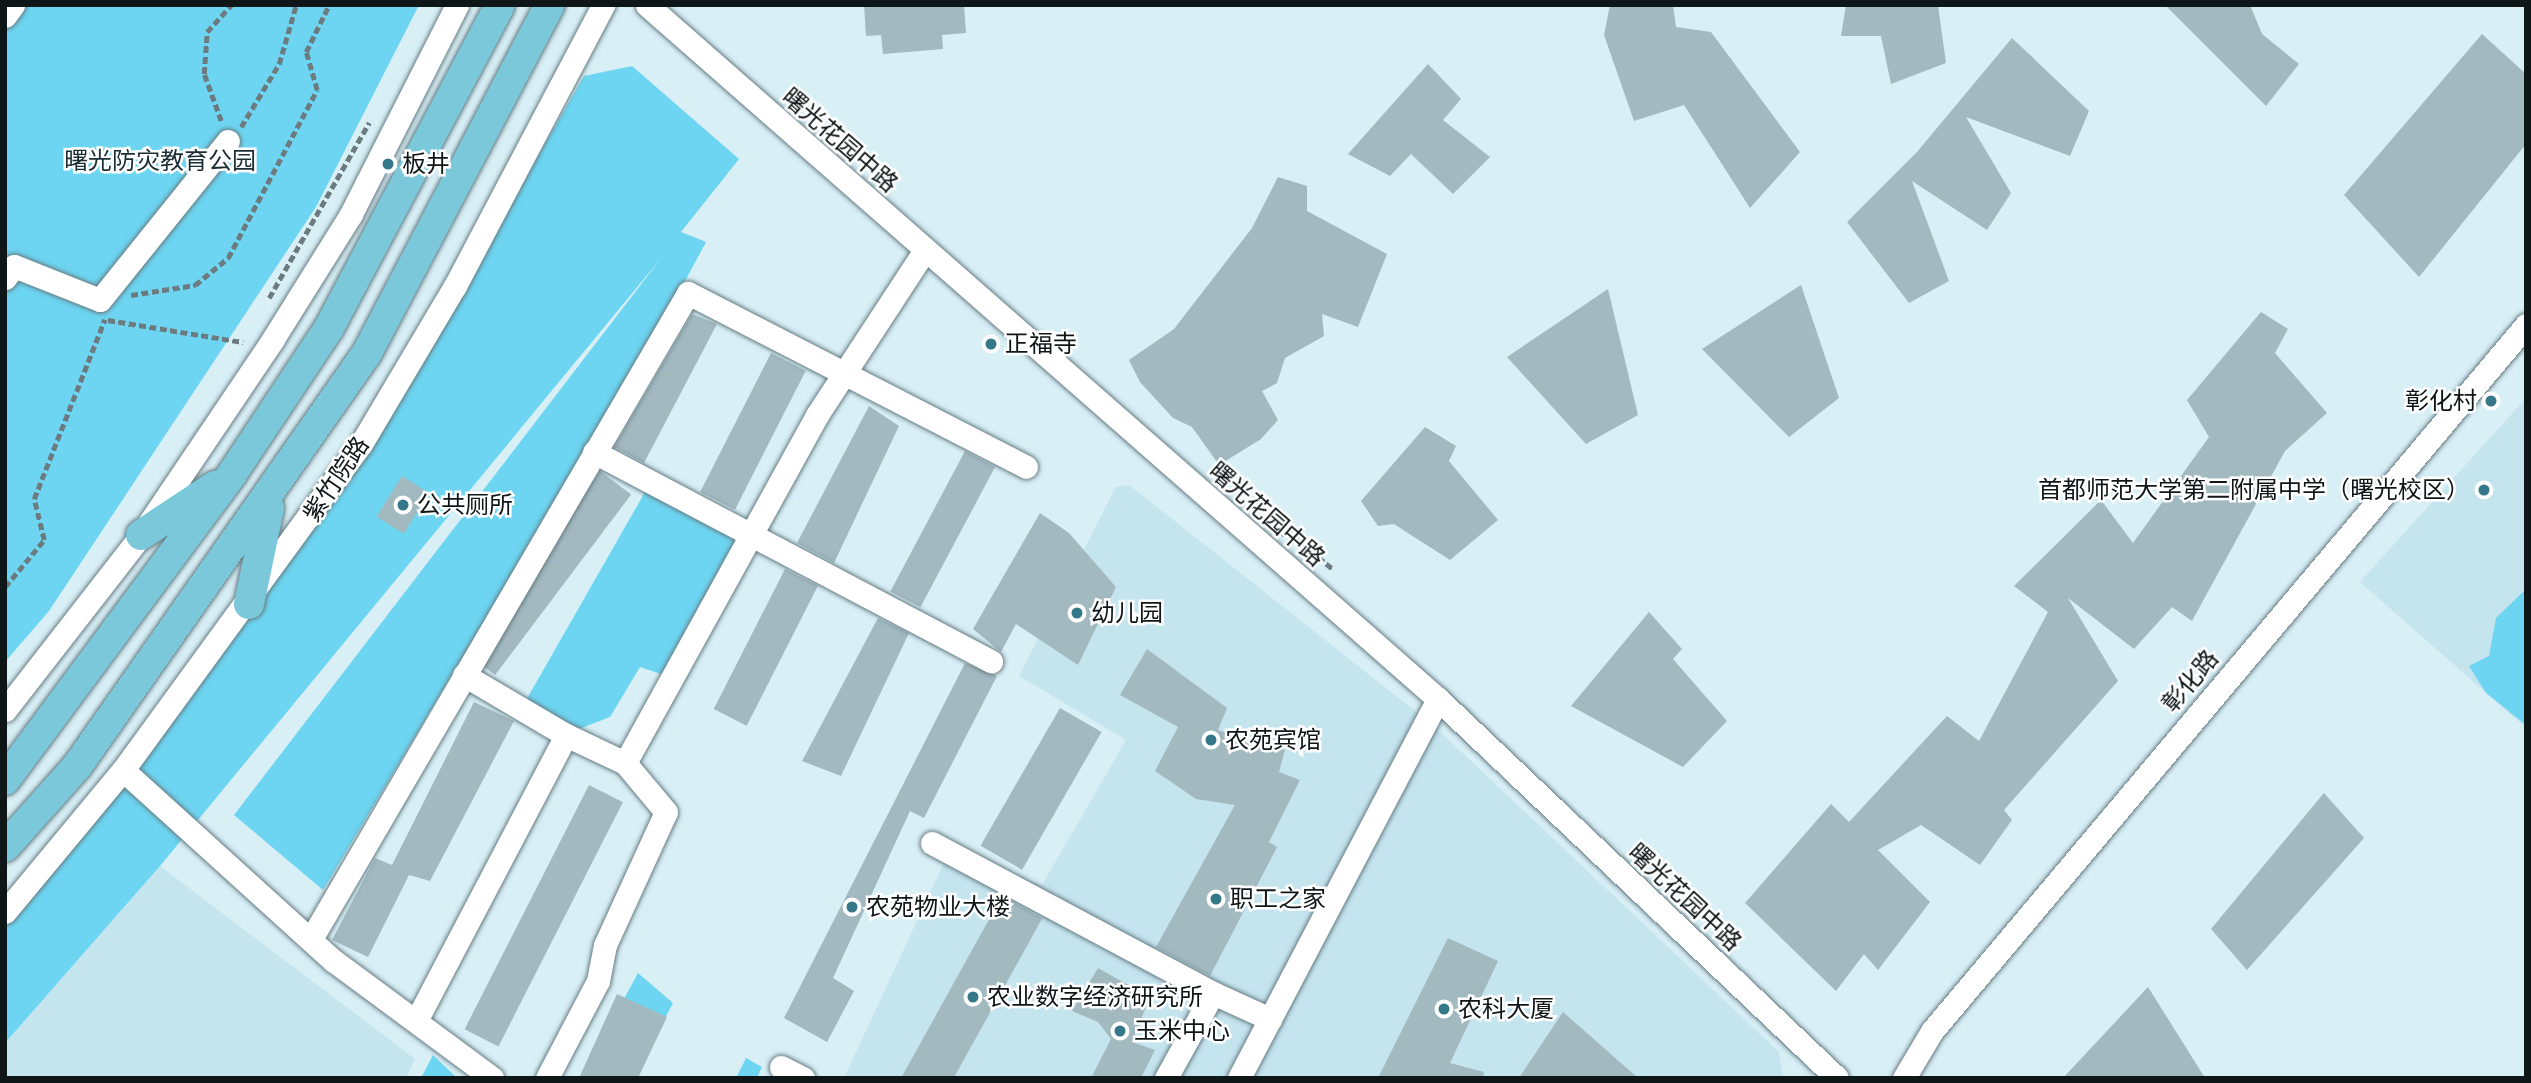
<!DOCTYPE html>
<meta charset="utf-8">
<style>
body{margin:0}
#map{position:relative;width:2531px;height:1083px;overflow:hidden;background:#d8eff6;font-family:Poppins,"Noto Sans SC",sans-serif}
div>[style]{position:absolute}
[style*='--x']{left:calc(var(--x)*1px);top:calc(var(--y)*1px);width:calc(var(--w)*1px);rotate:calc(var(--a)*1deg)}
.built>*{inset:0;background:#c4e4ee}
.green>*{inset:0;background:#6dd5f1}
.building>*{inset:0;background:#a3b9c0;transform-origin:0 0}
.path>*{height:4.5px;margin-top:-2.25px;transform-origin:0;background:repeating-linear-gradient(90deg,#6c7b7f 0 7px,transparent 0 10.5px)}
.roads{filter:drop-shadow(0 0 2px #667b82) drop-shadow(0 0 2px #667b82)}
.minor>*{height:23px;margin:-11.5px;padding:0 11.5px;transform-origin:11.5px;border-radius:11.5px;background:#fff}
.major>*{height:30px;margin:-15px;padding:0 15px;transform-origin:15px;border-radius:15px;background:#7ac8da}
.dots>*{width:19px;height:19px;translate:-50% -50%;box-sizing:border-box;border:4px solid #fff;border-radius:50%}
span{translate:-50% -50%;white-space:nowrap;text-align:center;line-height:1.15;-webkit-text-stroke:5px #fff;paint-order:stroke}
.street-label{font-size:24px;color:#0e1618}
.park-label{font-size:24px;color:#192d32}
.poi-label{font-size:24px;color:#0e1618}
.left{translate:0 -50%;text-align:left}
.right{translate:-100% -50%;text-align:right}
.frame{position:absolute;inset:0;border:7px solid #0e1618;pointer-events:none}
</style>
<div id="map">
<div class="built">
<div style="clip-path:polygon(2526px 398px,2526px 728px,2360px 582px)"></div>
<div style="clip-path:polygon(1129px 485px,1434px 726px,1779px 1052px,1783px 1078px,844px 1078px,949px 852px,1042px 885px,1126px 740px,1019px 676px,1116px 487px)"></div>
<div style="clip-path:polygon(160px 866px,415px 1059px,406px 1078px,5px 1078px,5px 1043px)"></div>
</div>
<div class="green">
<div style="clip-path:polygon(5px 5px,419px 5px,316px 207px,49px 611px,5px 662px)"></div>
<div style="clip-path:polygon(632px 66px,739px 159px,681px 232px,706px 242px,661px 326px,323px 890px,234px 815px,662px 257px,160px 866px,5px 1043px,5px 915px,361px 464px,584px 76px)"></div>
<div style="clip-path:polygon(645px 492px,741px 541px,667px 676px,640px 667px,610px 717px,579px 729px,525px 702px)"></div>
<div style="clip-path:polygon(2526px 589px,2526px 725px,2486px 693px,2469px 666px,2489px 656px,2496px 618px)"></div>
<div style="clip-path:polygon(638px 973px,673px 1003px,633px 1078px,581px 1078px)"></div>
<div style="clip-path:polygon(433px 1055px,457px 1078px,421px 1078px)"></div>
<div style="clip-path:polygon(746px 1058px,762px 1067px,757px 1078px,736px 1078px)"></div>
</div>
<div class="building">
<div style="clip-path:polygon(864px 5px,964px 5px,966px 33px,942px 35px,943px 49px,883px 54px,881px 35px,866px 36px)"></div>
<div style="clip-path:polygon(1610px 5px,1673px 5px,1676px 27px,1711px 32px,1800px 152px,1750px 208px,1684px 105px,1634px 121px,1604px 35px)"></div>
<div style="clip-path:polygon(1846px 5px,1938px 5px,1946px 63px,1891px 84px,1881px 36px,1841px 36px)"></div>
<div style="clip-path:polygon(2165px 5px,2250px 5px,2262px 34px,2299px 64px,2266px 106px)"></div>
<div style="clip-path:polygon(2482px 34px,2526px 74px,2526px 144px,2419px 277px,2344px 195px)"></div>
<div style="clip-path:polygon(2012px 38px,2089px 111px,2070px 156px,1966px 117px,2011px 193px,1987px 230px,1912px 181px,1949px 281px,1909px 303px,1847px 222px,1917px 152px)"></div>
<div style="clip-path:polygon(1428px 64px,1461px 99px,1443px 120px,1490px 157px,1453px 194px,1411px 154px,1390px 176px,1348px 154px)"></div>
<div style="clip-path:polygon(1278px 177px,1307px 186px,1307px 211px,1387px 254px,1358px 327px,1322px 314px,1324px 336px,1285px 358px,1277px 383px,1262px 391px,1278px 420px,1261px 439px,1219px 465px,1192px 427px,1173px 418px,1140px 382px,1129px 360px,1174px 329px,1252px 228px)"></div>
<div style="clip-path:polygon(1801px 285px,1839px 398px,1789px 437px,1702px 349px)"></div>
<div style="clip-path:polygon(1608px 289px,1638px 415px,1586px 444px,1507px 357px)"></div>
<div style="clip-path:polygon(2261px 312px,2288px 329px,2275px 353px,2327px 413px,2285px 451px,2192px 621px,2172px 607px,2134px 649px,2068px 598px,2118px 681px,2004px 810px,2012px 820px,1980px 865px,1921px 825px,1878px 850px,1930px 902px,1878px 970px,1864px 954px,1836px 991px,1745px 903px,1831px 804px,1849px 822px,1947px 716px,1979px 741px,2048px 612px,2014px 586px,2101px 500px,2133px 543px,2209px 437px,2187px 400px)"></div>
<div style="clip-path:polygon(692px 314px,717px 324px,644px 463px,614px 447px)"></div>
<div style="left:771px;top:353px;width:39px;height:156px;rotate:27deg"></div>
<div style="clip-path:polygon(869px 406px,899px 426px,834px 563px,797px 543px)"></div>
<div style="clip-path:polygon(1425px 427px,1456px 446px,1449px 461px,1498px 520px,1450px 560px,1394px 524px,1378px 526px,1361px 501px)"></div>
<div style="left:965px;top:451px;width:34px;height:159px;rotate:28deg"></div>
<div style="left:600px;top:471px;width:39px;height:226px;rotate:37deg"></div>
<div style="left:402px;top:476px;width:32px;height:48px;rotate:32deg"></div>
<div style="clip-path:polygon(1040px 513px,1069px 533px,1116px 587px,1078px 665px,1016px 624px,1001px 652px,973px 629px)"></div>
<div style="left:785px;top:569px;width:37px;height:157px;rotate:27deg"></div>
<div style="clip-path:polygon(1649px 612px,1682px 649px,1673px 659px,1727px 721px,1683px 767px,1571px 706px)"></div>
<div style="clip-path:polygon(878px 618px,909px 633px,841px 776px,802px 761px)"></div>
<div style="clip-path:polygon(1147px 649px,1227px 708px,1218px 730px,1285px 750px,1279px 772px,1300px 780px,1269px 842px,1277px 847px,1210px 976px,1156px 947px,1235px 805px,1196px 799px,1155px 771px,1178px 727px,1120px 695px)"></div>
<div style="clip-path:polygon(965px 663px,997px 676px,924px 818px,910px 811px,833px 978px,854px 991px,827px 1042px,784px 1018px)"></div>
<div style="clip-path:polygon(474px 702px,514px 721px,430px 881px,409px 875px,368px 957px,332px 940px,375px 858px,392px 865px)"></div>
<div style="left:1060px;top:708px;width:48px;height:159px;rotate:30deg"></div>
<div style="left:589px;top:785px;width:38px;height:274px;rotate:27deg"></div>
<div style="clip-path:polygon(2324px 793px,2364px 838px,2247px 970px,2211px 929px)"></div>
<div style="left:1002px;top:896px;width:46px;height:208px;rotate:29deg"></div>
<div style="clip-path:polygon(1448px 938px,1498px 961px,1450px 1063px,1484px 1072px,1483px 1078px,1378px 1078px)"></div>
<div style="clip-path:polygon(1098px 968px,1150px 997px,1132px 1042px,1155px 1050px,1141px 1078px,1091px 1078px,1111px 1039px,1098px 1022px,1072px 1011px)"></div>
<div style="clip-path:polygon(2148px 987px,2205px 1078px,2063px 1078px)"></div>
<div style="clip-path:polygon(617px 994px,667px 1017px,638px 1078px,579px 1078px)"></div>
<div style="clip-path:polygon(1563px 1012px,1638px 1078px,1519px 1078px)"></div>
</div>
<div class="path">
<div style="--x:221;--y:121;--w:50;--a:-109.9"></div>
<div style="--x:204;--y:74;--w:42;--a:-85.9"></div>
<div style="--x:207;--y:32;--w:36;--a:-48"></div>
<div style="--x:241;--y:127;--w:74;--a:-58.9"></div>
<div style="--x:279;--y:64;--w:61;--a:-73.9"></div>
<div style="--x:131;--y:295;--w:65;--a:-8.9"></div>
<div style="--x:195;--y:285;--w:43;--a:-39.3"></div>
<div style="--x:228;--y:258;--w:190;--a:-62.1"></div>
<div style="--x:317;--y:90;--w:40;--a:-106"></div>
<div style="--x:306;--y:52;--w:52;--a:-63.9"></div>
<div style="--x:269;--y:298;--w:202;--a:-60.3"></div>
<div style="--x:108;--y:320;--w:137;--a:9.3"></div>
<div style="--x:1281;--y:535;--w:7;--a:-45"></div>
<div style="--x:1286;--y:530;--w:62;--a:39.8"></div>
<div style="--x:5;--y:587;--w:61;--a:-50.3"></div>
<div style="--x:44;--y:540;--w:42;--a:-103.7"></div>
<div style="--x:34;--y:499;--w:193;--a:-68.5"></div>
</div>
<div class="roads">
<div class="minor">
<div style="--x:647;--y:5;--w:1052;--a:41.26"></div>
<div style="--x:1438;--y:699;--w:550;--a:43.53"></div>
<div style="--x:5;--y:16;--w:14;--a:-54"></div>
<div style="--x:5;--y:278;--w:15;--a:-53"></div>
<div style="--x:14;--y:266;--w:92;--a:21.6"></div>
<div style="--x:100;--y:300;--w:204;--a:-51.2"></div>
<div style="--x:594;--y:452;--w:449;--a:27.8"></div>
<div style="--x:464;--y:675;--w:118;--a:30.5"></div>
<div style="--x:5;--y:710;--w:222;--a:-52.1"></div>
<div style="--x:141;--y:535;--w:236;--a:-56"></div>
<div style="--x:273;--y:339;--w:147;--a:-58"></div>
<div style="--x:351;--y:214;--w:234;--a:-63.1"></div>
<div style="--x:123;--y:770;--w:285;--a:42.2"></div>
<div style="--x:334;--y:961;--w:197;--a:36.5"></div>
<div style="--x:932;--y:843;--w:319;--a:28.1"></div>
<div style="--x:5;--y:912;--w:185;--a:-50.3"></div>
<div style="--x:123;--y:770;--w:404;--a:-53.9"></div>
<div style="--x:361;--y:444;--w:184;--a:-59.3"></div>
<div style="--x:455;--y:286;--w:318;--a:-62.2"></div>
<div style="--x:311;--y:939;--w:748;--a:-59.73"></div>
<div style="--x:688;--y:293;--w:380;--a:27.2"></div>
<div style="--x:416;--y:1021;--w:323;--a:-62.3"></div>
<div style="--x:566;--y:735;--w:65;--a:25.4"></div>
<div style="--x:625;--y:763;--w:397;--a:-61.1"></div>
<div style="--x:817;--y:415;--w:197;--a:-56.8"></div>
<div style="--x:781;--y:1067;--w:25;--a:27"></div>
<div style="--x:547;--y:1078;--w:110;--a:-62.3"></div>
<div style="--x:598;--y:981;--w:37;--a:-79"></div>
<div style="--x:605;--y:945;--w:146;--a:-65.4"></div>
<div style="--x:666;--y:812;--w:64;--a:-129.9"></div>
<div style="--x:1166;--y:1078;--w:97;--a:-61.1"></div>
<div style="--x:1213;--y:993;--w:63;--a:24.5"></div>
<div style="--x:1239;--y:1078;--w:428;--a:-62.3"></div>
<div style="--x:1904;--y:1078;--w:55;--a:-59.2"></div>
<div style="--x:1932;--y:1031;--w:923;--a:-49.92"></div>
</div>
<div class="major">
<div style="--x:141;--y:535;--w:89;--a:-33.5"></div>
<div style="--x:249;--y:604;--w:98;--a:-78.2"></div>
<div style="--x:5;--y:780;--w:381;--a:-53.4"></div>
<div style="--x:232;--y:474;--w:175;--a:-56.4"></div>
<div style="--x:329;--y:328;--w:365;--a:-62.1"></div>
<div style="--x:5;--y:847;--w:110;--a:-48.3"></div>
<div style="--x:78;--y:765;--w:503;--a:-54.95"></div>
<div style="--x:367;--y:353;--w:393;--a:-62.3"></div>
</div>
</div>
<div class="dots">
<div style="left:388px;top:164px;background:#357889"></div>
<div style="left:991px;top:344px;background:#357889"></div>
<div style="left:2491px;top:401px;background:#357889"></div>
<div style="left:2484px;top:490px;background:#357889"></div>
<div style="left:403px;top:505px;background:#357889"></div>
<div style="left:1077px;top:613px;background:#357889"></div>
<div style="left:1211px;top:740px;background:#357889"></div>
<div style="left:1216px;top:899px;background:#357889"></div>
<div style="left:852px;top:907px;background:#357889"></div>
<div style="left:973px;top:997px;background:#357889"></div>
<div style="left:1444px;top:1009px;background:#357889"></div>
<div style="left:1120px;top:1031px;background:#357889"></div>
</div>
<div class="street-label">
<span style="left:840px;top:140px;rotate:41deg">曙光花园中路</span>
<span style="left:336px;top:479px;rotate:-56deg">紫竹院路</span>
<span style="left:1267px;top:514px;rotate:41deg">曙光花园中路</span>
<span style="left:2190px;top:681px;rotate:-50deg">彰化路</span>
<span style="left:1685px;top:897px;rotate:43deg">曙光花园中路</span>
</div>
<div class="park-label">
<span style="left:160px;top:161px">曙光防灾教育公园</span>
</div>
<div class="poi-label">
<span class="left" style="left:402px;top:164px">板井</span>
<span class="left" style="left:1005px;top:344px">正福寺</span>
<span class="right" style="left:2477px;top:401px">彰化村</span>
<span class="right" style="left:2470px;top:490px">首都师范大学第二附属中学（曙光校区）</span>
<span class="left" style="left:417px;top:505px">公共厕所</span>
<span class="left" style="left:1091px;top:613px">幼儿园</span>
<span class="left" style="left:1225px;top:740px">农苑宾馆</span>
<span class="left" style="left:1230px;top:899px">职工之家</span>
<span class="left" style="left:866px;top:907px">农苑物业大楼</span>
<span class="left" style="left:987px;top:997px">农业数字经济研究所</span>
<span class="left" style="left:1458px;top:1009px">农科大厦</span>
<span class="left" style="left:1134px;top:1031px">玉米中心</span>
</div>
<div class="frame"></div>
</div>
